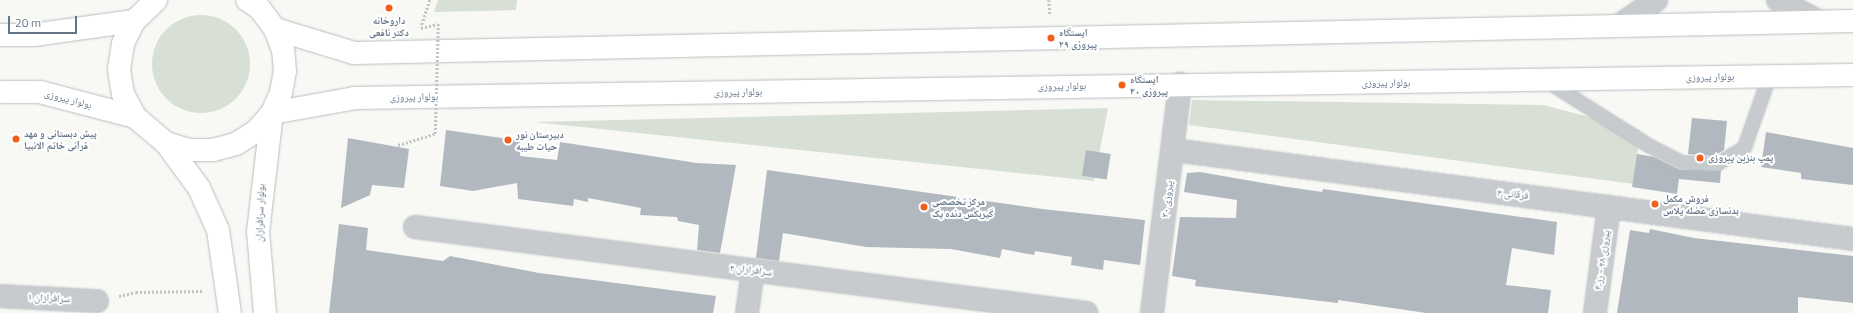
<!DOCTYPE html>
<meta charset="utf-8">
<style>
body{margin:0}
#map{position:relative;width:1853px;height:313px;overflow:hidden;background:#f8f8f4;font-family:"Titillium Web","Noto Naskh Arabic",sans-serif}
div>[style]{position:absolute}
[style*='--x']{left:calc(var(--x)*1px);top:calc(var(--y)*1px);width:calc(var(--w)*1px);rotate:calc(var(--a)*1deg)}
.green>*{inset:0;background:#d8e0d5}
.round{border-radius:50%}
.building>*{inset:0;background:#b1b8bf;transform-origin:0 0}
.path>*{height:2.5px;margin-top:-1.25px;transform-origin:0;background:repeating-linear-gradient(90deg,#c0c2c5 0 2px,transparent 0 4px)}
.roads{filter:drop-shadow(0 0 1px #b9bec3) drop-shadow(0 0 1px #b9bec3)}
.lane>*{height:13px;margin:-6.5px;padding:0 6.5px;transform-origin:6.5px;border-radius:6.5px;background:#c7cbce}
.street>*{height:22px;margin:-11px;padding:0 11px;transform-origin:11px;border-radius:11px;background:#c7cbce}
.secondary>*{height:22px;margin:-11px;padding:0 11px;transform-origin:11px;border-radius:11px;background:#fff}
.primary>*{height:22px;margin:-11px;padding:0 11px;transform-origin:11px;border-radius:11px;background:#fff}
.path-bridge>*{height:2.5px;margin-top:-1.25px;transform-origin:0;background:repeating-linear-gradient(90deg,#c0c2c5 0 2px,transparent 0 4px)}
.dots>*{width:11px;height:11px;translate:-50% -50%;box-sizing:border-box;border:2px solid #fff;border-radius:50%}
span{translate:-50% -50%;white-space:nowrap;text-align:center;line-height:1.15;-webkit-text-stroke:4px #fff;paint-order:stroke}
.poi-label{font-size:10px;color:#647588;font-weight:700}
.left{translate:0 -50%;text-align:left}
.street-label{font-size:10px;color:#647588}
.scale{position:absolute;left:8px;top:16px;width:69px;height:18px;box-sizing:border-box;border:2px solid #647588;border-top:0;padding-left:5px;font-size:12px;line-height:14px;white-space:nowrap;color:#647588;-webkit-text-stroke:3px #fff;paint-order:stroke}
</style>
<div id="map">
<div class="green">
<div style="clip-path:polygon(438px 0,517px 0,516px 10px,434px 12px)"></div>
<div class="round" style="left:152px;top:15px;width:98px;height:98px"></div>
<div style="clip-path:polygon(1192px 100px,1543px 105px,1640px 130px,1634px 184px,1189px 125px)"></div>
<div style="clip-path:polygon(1108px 108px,1094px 181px,534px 122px)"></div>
</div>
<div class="building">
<div style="clip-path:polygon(1692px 118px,1727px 121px,1724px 150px,1714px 156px,1688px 154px)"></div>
<div style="clip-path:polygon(446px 130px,522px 141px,520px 156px,557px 160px,560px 142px,697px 163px,736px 165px,720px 253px,697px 250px,699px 225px,678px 221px,677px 217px,640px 215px,641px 208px,588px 198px,588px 202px,574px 199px,573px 206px,518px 199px,517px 183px,473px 191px,440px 186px)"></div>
<div style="clip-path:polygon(1766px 132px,1853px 148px,1853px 185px,1801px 179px,1801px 173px,1761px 167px)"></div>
<div style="clip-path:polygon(348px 138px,409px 149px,404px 188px,372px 185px,370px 195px,341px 208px)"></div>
<div style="left:1086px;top:150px;width:25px;height:26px;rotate:9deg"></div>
<div style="clip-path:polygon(1637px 154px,1654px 157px,1680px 170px,1721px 170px,1720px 183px,1679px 179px,1677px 194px,1632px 187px)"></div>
<div style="clip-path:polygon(767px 170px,1042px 209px,1145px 220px,1140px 265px,1104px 260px,1103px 270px,1071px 265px,1072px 257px,1035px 251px,1034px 255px,1002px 249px,1000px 258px,951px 249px,866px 247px,783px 233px,779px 261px,756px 258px)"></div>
<div style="clip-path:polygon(1200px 172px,1281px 186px,1322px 192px,1323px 189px,1557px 222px,1554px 255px,1512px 248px,1506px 285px,1551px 290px,1548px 313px,1426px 313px,1338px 300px,1338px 303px,1195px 286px,1196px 280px,1172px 276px,1180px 217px,1236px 218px,1237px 200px,1184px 192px,1187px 173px)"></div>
<div style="clip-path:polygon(339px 224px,368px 228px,366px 250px,443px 261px,450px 256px,539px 273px,716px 296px,713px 313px,329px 313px)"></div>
<div style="clip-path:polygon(1650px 229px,1694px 238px,1853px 256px,1853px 303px,1798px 297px,1798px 313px,1617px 313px,1630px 230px,1649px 233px)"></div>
</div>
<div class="path">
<div style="--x:430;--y:0;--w:29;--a:108"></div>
<div style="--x:421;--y:28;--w:17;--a:-13"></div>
<div style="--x:1049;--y:0;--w:15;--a:86"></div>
<div style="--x:398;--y:145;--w:39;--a:-17"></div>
<div style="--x:119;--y:296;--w:17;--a:-13"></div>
<div style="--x:136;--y:292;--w:68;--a:-0.8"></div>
</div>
<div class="roads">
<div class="lane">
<div style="--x:1550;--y:83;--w:116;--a:32.3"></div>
<div style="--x:1648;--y:145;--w:37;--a:27"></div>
<div style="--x:1681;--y:162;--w:35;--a:3"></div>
<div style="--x:1716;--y:164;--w:33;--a:-31"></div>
<div style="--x:1744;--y:147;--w:75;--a:-70.6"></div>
</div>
<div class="street">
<div style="--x:1778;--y:0;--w:45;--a:27.7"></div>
<div style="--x:1620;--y:25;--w:44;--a:-34.8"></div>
<div style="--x:1173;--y:150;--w:686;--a:7.46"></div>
<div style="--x:415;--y:227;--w:677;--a:7.29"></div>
<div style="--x:0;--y:296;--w:97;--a:3"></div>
<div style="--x:747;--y:313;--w:43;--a:-82.1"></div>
<div style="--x:1152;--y:313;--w:231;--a:-83"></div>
<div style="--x:1595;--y:313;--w:107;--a:-82.5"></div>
</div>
<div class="secondary">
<div style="--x:166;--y:143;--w:56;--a:53.7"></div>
<div style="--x:199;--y:188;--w:46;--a:65.7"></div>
<div style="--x:218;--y:230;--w:84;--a:81.8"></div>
<div style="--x:265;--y:313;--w:81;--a:-94.9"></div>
<div style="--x:258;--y:232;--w:120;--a:-83.3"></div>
</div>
<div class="primary">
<div style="--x:156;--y:0;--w:30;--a:136"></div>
<div style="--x:134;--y:21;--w:25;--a:116"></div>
<div style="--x:123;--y:44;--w:25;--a:99"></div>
<div style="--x:119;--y:69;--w:25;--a:81"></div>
<div style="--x:123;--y:94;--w:26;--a:62"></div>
<div style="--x:135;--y:117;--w:40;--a:40"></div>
<div style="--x:166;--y:143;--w:24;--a:17"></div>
<div style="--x:189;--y:150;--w:24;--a:0"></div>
<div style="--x:213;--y:150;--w:24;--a:-15"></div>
<div style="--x:236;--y:144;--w:24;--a:-33"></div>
<div style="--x:256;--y:131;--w:24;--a:-48"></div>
<div style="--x:272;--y:113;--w:22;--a:-66"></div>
<div style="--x:281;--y:93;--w:22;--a:-80"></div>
<div style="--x:285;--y:71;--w:21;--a:-95"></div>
<div style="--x:283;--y:50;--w:22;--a:-111"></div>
<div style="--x:275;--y:29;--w:26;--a:-127"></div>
<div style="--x:259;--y:8;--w:14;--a:-146"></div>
<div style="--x:275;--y:29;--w:83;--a:16.9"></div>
<div style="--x:354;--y:53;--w:1499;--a:-1.22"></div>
<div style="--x:0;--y:35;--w:33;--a:0"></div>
<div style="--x:33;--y:35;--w:102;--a:-7.9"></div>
<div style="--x:0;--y:92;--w:40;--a:0"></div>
<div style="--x:40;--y:92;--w:98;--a:14.7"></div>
<div style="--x:272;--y:113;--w:84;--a:-10.2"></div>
<div style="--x:355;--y:98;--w:1498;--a:-0.88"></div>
</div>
</div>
<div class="path-bridge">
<div style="--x:435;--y:134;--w:110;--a:-88.4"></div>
</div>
<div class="dots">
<div style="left:389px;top:8px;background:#f35f1a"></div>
<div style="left:1051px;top:38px;background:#f35f1a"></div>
<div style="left:1122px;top:85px;background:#f35f1a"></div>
<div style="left:16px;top:139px;background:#f35f1a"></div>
<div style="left:508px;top:140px;background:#f35f1a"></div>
<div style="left:1700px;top:158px;background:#f35f1a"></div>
<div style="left:1655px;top:204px;background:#f35f1a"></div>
<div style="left:924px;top:207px;background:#f35f1a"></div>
</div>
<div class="poi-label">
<span style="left:389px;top:26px">داروخانه<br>دکتر نافعی</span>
<span class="left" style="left:1059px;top:38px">ایستگاه<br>پیروزی ۲۹</span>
<span class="left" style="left:1130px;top:85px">ایستگاه<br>پیروزی ۳۰</span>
<span class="left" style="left:24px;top:139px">پیش دبستانی و مهد<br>قرآنی خاتم الانبیا</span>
<span class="left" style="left:516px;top:140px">دبیرستان نور<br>حیات طیبه</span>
<span class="left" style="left:1708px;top:158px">پمپ بنزین پیروزی</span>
<span class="left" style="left:1663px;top:204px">فروش مکمل<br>بدنسازی عضله پلاس</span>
<span class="left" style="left:932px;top:207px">مرکز تخصصی<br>گیربکس دنده یک</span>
</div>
<div class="street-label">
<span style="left:1710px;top:77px;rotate:-1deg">بولوار پیروزی</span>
<span style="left:1386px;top:83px">بولوار پیروزی</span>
<span style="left:1062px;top:86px;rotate:-1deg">بولوار پیروزی</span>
<span style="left:738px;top:92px;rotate:-1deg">بولوار پیروزی</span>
<span style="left:414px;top:97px;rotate:-1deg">بولوار پیروزی</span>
<span style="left:68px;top:99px;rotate:15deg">بولوار پیروزی</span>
<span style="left:1513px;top:194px;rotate:7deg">فرقانی ۳</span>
<span style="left:1167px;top:199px;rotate:-83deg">پیروزی ۳۰</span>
<span style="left:260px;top:213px;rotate:-88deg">بولوار سرافرازان</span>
<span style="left:1602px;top:260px;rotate:-82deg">پیروزی ۲۸ - رز ۴</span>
<span style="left:751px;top:270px;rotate:7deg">سرافرازان ۲</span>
<span style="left:49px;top:298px;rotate:3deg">سرافرازان ۱</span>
</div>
<div class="scale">20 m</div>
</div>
